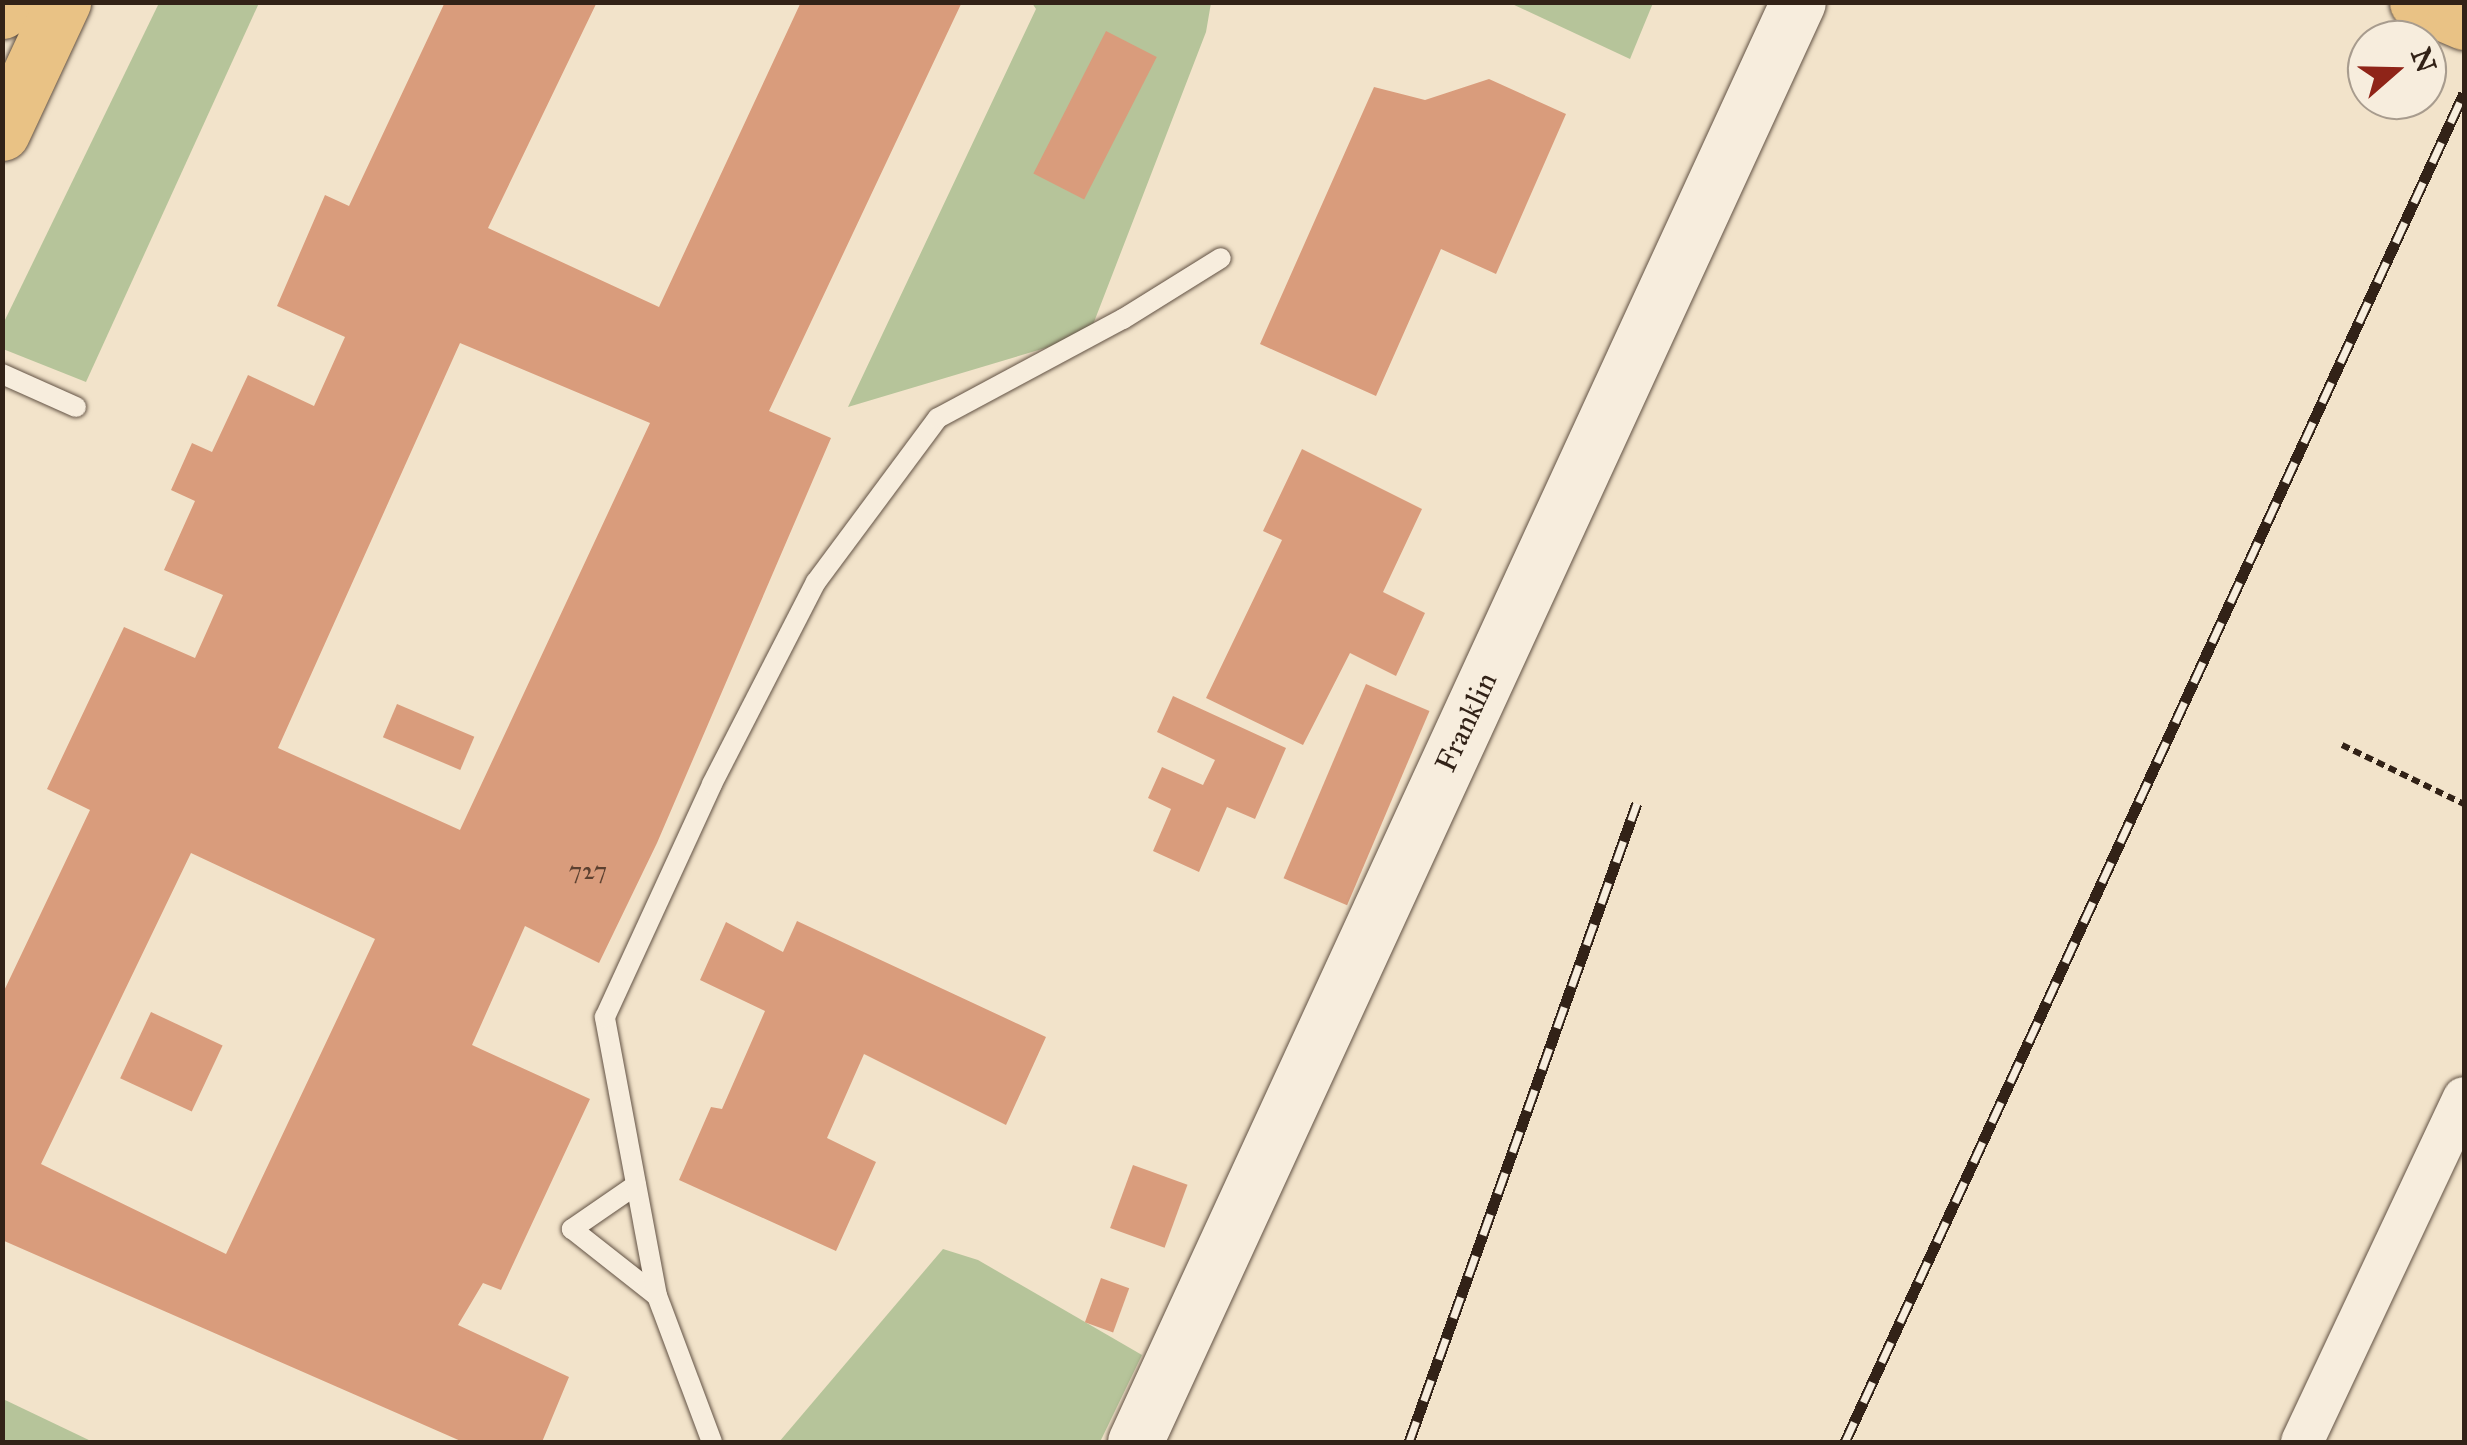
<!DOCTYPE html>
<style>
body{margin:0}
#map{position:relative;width:2467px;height:1445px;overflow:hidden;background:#f2e3ca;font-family:"IM FELL Great Primer",serif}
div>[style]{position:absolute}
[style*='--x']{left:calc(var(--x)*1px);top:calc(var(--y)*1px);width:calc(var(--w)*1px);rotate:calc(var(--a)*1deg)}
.green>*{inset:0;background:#b6c49a}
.building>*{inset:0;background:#d99c7c;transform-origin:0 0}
.path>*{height:6px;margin-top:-3px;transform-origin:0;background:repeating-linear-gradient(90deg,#322217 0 8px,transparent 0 13px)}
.roads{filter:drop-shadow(0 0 2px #625244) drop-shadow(0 0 2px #625244)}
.lane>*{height:20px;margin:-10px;padding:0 10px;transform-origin:10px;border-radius:10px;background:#f7eddd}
.street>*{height:42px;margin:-21px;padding:0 21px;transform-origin:21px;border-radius:21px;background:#f7eddd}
.secondary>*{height:55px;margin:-27.5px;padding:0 27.5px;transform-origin:27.5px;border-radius:27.5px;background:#f7eddd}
.primary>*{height:55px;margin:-27.5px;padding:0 27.5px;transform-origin:27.5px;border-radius:27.5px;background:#e9c285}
.rail>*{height:11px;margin-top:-5.5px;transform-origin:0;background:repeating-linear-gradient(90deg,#f7eddd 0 22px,#322217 0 44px);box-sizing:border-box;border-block:2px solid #322217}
span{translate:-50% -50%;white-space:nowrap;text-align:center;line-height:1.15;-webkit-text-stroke:9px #f7eddd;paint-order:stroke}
.number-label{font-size:25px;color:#5c4030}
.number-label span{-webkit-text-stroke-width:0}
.street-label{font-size:30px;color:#322217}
.frame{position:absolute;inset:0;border:5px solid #322217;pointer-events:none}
.north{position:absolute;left:2347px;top:20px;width:100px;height:100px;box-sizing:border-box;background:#f7eddd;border:2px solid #a89c8e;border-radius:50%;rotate:70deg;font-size:28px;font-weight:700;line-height:40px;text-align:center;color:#322217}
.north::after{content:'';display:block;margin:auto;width:35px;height:45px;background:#8f2418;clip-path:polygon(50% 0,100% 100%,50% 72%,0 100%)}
</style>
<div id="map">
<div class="green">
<div style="clip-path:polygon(159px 3px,259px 3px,86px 382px,3px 349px,3px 324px)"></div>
<div style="clip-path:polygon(1032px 3px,1211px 3px,1206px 32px,1089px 335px,848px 407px,1036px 9px)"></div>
<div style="clip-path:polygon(1510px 3px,1653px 3px,1630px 59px)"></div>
<div style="clip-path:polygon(943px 1249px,978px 1260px,1142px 1355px,1100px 1442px,779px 1442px)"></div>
<div style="clip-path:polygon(3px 1399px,93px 1442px,3px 1442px)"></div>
</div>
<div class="building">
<div style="clip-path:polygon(evenodd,445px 2px,597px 2px,488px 228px,659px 307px,801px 2px,962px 2px,769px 411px,831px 438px,657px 843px,599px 963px,525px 926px,472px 1045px,590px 1099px,501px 1290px,483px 1283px,458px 1325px,569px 1377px,542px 1442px,463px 1442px,2px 1240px,2px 995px,90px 810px,47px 789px,124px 627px,195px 658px,223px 595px,164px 570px,195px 501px,171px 490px,192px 443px,212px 452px,248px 375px,314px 406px,345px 337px,277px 306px,325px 195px,349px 206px,445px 2px,460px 343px,650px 423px,460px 830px,278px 748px,460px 343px,445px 2px,191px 853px,375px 939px,226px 1254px,41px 1164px,191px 853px)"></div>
<div style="left:1106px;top:31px;width:57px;height:160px;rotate:27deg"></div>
<div style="clip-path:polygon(1489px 79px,1566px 114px,1496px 274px,1441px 249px,1376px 396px,1260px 344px,1374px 87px,1425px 100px)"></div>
<div style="clip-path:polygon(1302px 449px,1422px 509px,1383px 592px,1425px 613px,1396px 676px,1350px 653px,1303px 745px,1206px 698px,1282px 540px,1263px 531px)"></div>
<div style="left:1366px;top:684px;width:69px;height:211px;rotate:23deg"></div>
<div style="clip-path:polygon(1173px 696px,1286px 748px,1255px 819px,1227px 807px,1199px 872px,1153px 851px,1171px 809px,1148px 798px,1162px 767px,1203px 785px,1215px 760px,1157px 732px)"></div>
<div style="left:397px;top:704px;width:84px;height:36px;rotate:23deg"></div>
<div style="clip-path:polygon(797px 921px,1046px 1037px,1006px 1125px,864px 1054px,827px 1138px,876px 1162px,836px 1251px,679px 1180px,711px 1107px,722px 1109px,765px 1011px,700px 980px,726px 922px,783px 952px)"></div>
<div style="left:151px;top:1012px;width:79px;height:73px;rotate:25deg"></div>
<div style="left:1133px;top:1165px;width:58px;height:67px;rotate:20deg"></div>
<div style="left:1101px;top:1278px;width:30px;height:47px;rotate:20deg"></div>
</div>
<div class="path">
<div style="--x:2342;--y:745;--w:136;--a:25.8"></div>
</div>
<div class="roads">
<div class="lane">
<div style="--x:2;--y:374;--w:81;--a:24"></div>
<div style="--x:636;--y:1185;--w:78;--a:145.5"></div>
<div style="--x:572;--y:1229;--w:108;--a:38.2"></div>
<div style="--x:712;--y:1442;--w:156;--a:-110.6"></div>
<div style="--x:657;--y:1296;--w:284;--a:-100.6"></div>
<div style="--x:605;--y:1017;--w:256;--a:-65.3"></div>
<div style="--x:712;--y:784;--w:227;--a:-62.8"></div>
<div style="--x:816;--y:582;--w:204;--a:-53.4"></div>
<div style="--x:938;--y:418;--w:210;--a:-28.2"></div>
<div style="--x:1123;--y:319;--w:115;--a:-31.9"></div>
</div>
<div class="street">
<div style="--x:2302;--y:1442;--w:380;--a:-64.8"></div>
</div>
<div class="secondary">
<div style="--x:1135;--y:1442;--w:1585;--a:-65.28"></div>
</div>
<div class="primary">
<div style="--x:2417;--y:2;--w:51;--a:23.1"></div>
<div style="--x:2;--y:11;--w:10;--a:-61"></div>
<div style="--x:2;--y:133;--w:145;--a:-65"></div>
</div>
</div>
<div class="rail">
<div style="--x:1409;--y:1442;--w:678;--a:-70.36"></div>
<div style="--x:1845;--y:1442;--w:1484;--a:-65.35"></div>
</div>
<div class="number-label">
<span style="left:588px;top:871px">727</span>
</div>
<div class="street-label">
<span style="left:1466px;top:722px;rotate:-65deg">Franklin</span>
</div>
<div class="frame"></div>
<div class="north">N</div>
</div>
